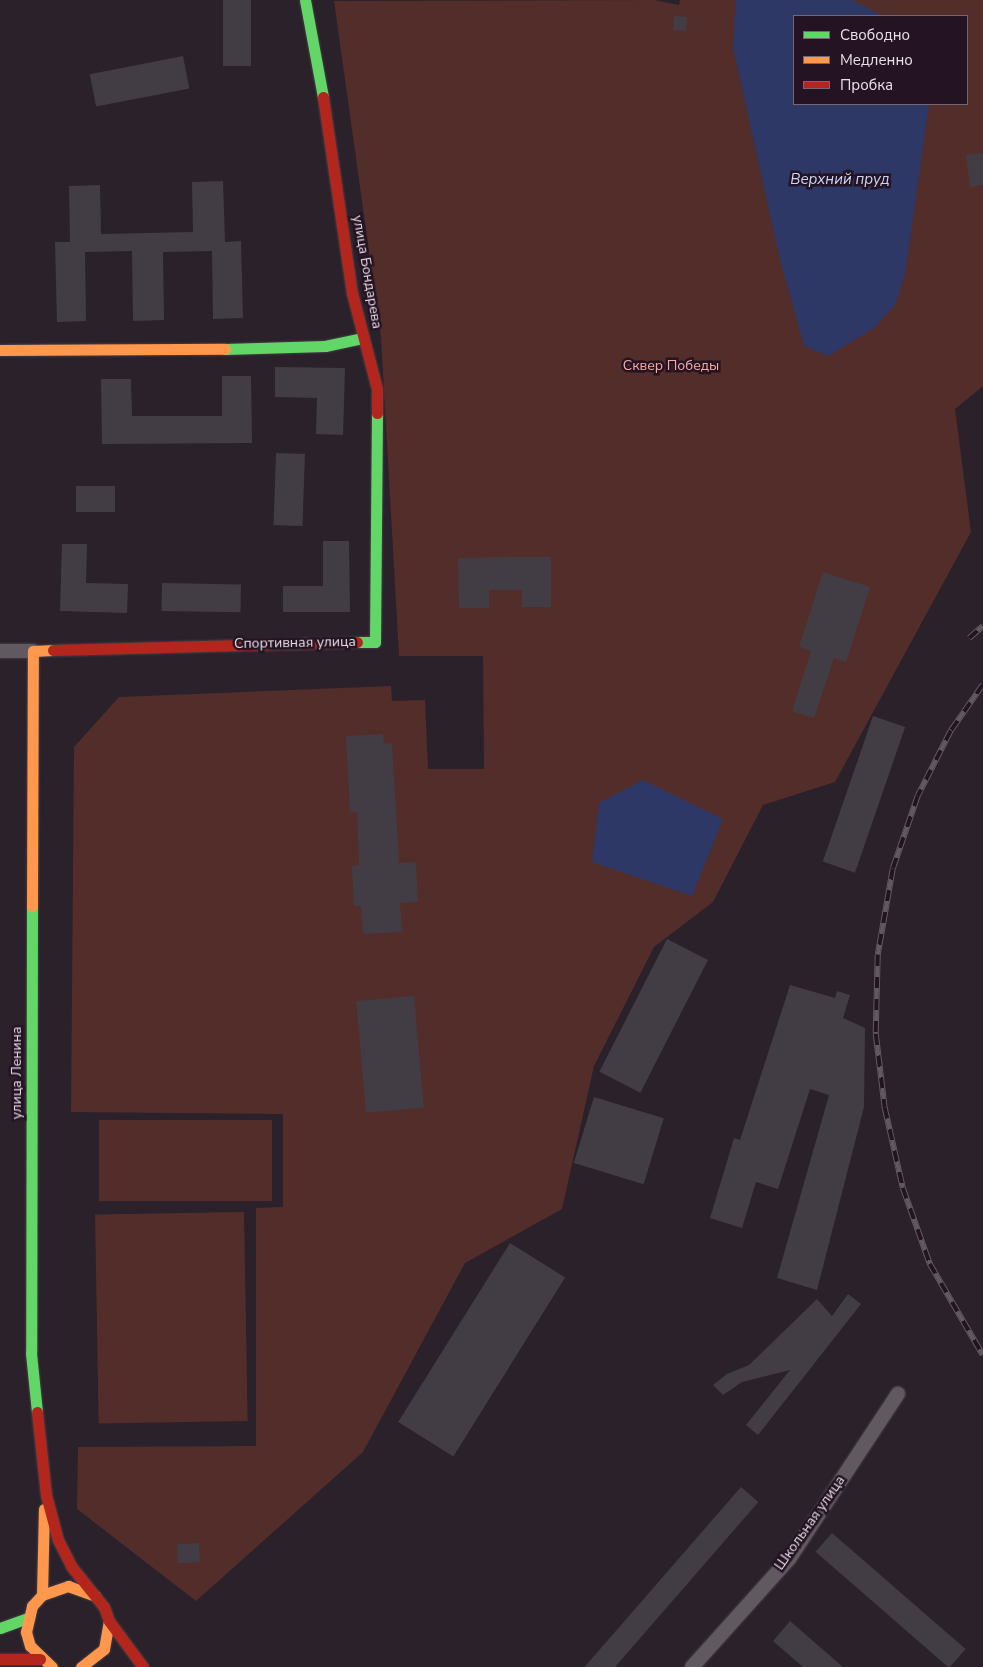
<!DOCTYPE html>
<meta charset="utf-8">
<style>
body{margin:0}
#map{position:relative;width:983px;height:1667px;overflow:hidden;background:#2a212a;font-family:"Nunito Sans",sans-serif}
div>[style]{position:absolute}
[style*='--x']{left:calc(var(--x)*1px);top:calc(var(--y)*1px);width:calc(var(--w)*1px);rotate:calc(var(--a)*1deg)}
.green>*{inset:0;background:#522d2a;transform-origin:0 0}
.water>*{inset:0;background:#2e3867}
.building>*{inset:0;background:#423d45;transform-origin:0 0}
.roads{filter:drop-shadow(0 0 1px #463e45) drop-shadow(0 0 1px #463e45)}
.street>*{height:14px;margin:-7px;padding:0 7px;transform-origin:7px;border-radius:7px;background:#615960}
.fast>*{height:11px;margin:-5.5px;padding:0 5.5px;transform-origin:5.5px;border-radius:5.5px;background:#63d668}
.slow>*{height:11px;margin:-5.5px;padding:0 5.5px;transform-origin:5.5px;border-radius:5.5px;background:#ff974d}
.jam>*{height:11px;margin:-5.5px;padding:0 5.5px;transform-origin:5.5px;border-radius:5.5px;background:#b3261e}
.rail>*{height:5.5px;margin-top:-2.75px;transform-origin:0;background:repeating-linear-gradient(90deg,#241423 0 11px,#615960 0 22px);box-sizing:border-box;border-block:1px solid #615960}
span{translate:-50% -50%;white-space:nowrap;text-align:center;line-height:1.15;-webkit-text-stroke:5px #241423;paint-order:stroke}
.street-label{font-size:14px;color:#ece0ea}
.park-label{font-size:14px;color:#faaba1}
.water-label{font-size:15px;color:#cbd6f7;font-style:italic}
.legend{position:absolute;left:793px;top:15px;width:175px;height:90px;box-sizing:border-box;background:#241423;border:1px solid #746673;margin:0;padding:6px 9px;list-style:none;font-size:15px;color:#ece0ea}
.legend li{display:flex;align-items:center;gap:10px;height:25px}
.legend b{width:25px;border:1px solid #746673}
</style>
<div id="map">
<div class="green">
<div style="clip-path:polygon(evenodd,654px 0,679px 5px,680px 0,983px 0,983px 386px,955px 409px,971px 532px,835px 782px,763px 805px,713px 902px,654px 947px,594px 1066px,562px 1209px,465px 1263px,363px 1452px,196px 1601px,77px 1509px,78px 1447px,256px 1446px,256px 1208px,283px 1207px,283px 1114px,71px 1112px,74px 747px,119px 697px,391px 686px,392px 701px,425px 700px,428px 769px,484px 769px,483px 656px,399px 656px,381px 337px,334px 1px,654px 0,794px 16px,967px 16px,967px 104px,794px 104px,794px 16px)"></div>
<div style="left:272px;top:1120px;width:81px;height:173px;rotate:90deg"></div>
<div style="left:244px;top:1212px;width:209px;height:149px;rotate:89deg"></div>
</div>
<div class="water">
<div style="clip-path:polygon(736px 0,852px 0,883px 16px,794px 16px,794px 104px,929px 104px,905px 275px,895px 305px,874px 328px,828px 356px,804px 346px,780px 260px,733px 47px)"></div>
<div style="clip-path:polygon(643px 780px,723px 819px,692px 896px,592px 862px,599px 803px)"></div>
</div>
<div class="building">
<div style="left:223px;top:0;width:28px;height:66px"></div>
<div style="left:674px;top:16px;width:13px;height:14px;rotate:4deg"></div>
<div style="left:183px;top:56px;width:33px;height:95px;rotate:79deg"></div>
<div style="clip-path:polygon(983px 153px,983px 185px,970px 187px,966px 155px)"></div>
<div style="clip-path:polygon(223px 181px,225px 242px,241px 241px,243px 318px,213px 319px,212px 251px,163px 252px,164px 320px,133px 321px,132px 251px,85px 252px,86px 321px,57px 322px,55px 242px,70px 242px,69px 186px,100px 185px,101px 234px,193px 232px,192px 182px)"></div>
<div style="clip-path:polygon(275px 367px,345px 368px,343px 435px,316px 434px,317px 398px,275px 397px)"></div>
<div style="clip-path:polygon(222px 376px,251px 376px,252px 443px,102px 444px,101px 379px,131px 379px,132px 416px,222px 416px)"></div>
<div style="left:276px;top:453px;width:29px;height:72px;rotate:2deg"></div>
<div style="left:115px;top:486px;width:26px;height:39px;rotate:90deg"></div>
<div style="clip-path:polygon(323px 541px,349px 541px,350px 612px,283px 612px,283px 586px,323px 586px)"></div>
<div style="clip-path:polygon(62px 544px,87px 544px,86px 583px,128px 584px,127px 613px,60px 611px)"></div>
<div style="clip-path:polygon(514px 557px,551px 557px,551px 607px,522px 607px,522px 590px,489px 590px,489px 608px,459px 608px,458px 558px)"></div>
<div style="clip-path:polygon(823px 572px,870px 587px,846px 662px,834px 658px,814px 718px,792px 711px,811px 651px,799px 647px)"></div>
<div style="left:162px;top:583px;width:79px;height:28px;rotate:1deg"></div>
<div style="left:873px;top:716px;width:34px;height:154px;rotate:19deg"></div>
<div style="clip-path:polygon(383px 734px,384px 744px,392px 743px,399px 863px,416px 862px,418px 902px,400px 903px,402px 932px,363px 934px,361px 906px,354px 906px,352px 866px,359px 865px,357px 812px,350px 812px,346px 736px)"></div>
<div style="left:667px;top:939px;width:46px;height:149px;rotate:27deg"></div>
<div style="clip-path:polygon(790px 985px,835px 998px,837px 991px,850px 995px,843px 1018px,865px 1028px,864px 1107px,817px 1290px,777px 1278px,829px 1095px,810px 1089px,778px 1189px,756px 1182px,742px 1228px,710px 1218px,734px 1138px,740px 1140px)"></div>
<div style="left:414px;top:996px;width:112px;height:58px;rotate:85deg"></div>
<div style="left:594px;top:1097px;width:73px;height:69px;rotate:17deg"></div>
<div style="left:510px;top:1243px;width:65px;height:211px;rotate:32deg"></div>
<div style="clip-path:polygon(848px 1294px,861px 1304px,758px 1435px,746px 1425px,790px 1370px,742px 1382px,723px 1395px,713px 1385px,727px 1374px,749px 1365px,817px 1299px,832px 1316px)"></div>
<div style="left:741px;top:1487px;width:23px;height:243px;rotate:41deg"></div>
<div style="left:832px;top:1533px;width:177px;height:25px;rotate:41deg"></div>
<div style="left:199px;top:1543px;width:19px;height:22px;rotate:87deg"></div>
<div style="clip-path:polygon(790px 1621px,843px 1667px,803px 1667px,773px 1641px)"></div>
</div>
<div class="roads">
<div class="street">
<div style="--x:0;--y:651;--w:33;--a:0"></div>
<div style="--x:692;--y:1667;--w:145;--a:-48.1"></div>
<div style="--x:789;--y:1559;--w:198;--a:-56.6"></div>
</div>
<div class="fast">
<div style="--x:305;--y:0;--w:99;--a:79.5"></div>
<div style="--x:225;--y:349;--w:100;--a:-1.7"></div>
<div style="--x:325;--y:346;--w:39;--a:-12"></div>
<div style="--x:357;--y:642;--w:18;--a:0"></div>
<div style="--x:375;--y:642;--w:229;--a:-89.5"></div>
<div style="--x:32;--y:906;--w:447;--a:90.1"></div>
<div style="--x:31;--y:1353;--w:59;--a:84.2"></div>
<div style="--x:0;--y:1628;--w:29;--a:-20"></div>
</div>
<div class="slow">
<div style="--x:0;--y:350;--w:225;--a:-0.3"></div>
<div style="--x:32;--y:906;--w:255;--a:-89.8"></div>
<div style="--x:33;--y:651;--w:20;--a:-3"></div>
<div style="--x:42;--y:1595;--w:86;--a:-88.7"></div>
<div style="--x:52;--y:1667;--w:30;--a:-136"></div>
<div style="--x:30;--y:1646;--w:15;--a:-106"></div>
<div style="--x:26;--y:1632;--w:27;--a:-77"></div>
<div style="--x:32;--y:1606;--w:15;--a:-48"></div>
<div style="--x:42;--y:1595;--w:28;--a:-19"></div>
<div style="--x:68;--y:1586;--w:29;--a:20"></div>
<div style="--x:81;--y:1667;--w:29;--a:-38"></div>
<div style="--x:104;--y:1649;--w:28;--a:-80"></div>
</div>
<div class="jam">
<div style="--x:323;--y:97;--w:198;--a:81.6"></div>
<div style="--x:352;--y:293;--w:99;--a:75.4"></div>
<div style="--x:377;--y:389;--w:24;--a:90"></div>
<div style="--x:53;--y:650;--w:304;--a:-1.5"></div>
<div style="--x:37;--y:1412;--w:83;--a:83.8"></div>
<div style="--x:46;--y:1495;--w:47;--a:75.1"></div>
<div style="--x:58;--y:1540;--w:29;--a:63"></div>
<div style="--x:71;--y:1566;--w:53;--a:51.2"></div>
<div style="--x:104;--y:1607;--w:15;--a:70"></div>
<div style="--x:109;--y:1621;--w:57;--a:53.5"></div>
<div style="--x:0;--y:1659;--w:40;--a:0"></div>
</div>
</div>
<div class="rail">
<div style="--x:969;--y:638;--w:18;--a:-41"></div>
<div style="--x:983;--y:685;--w:56;--a:124.8"></div>
<div style="--x:951;--y:731;--w:73;--a:116.9"></div>
<div style="--x:918;--y:796;--w:77;--a:108.9"></div>
<div style="--x:893;--y:869;--w:87;--a:99.9"></div>
<div style="--x:878;--y:955;--w:79;--a:91.5"></div>
<div style="--x:876;--y:1034;--w:75;--a:83.1"></div>
<div style="--x:885;--y:1108;--w:82;--a:77.3"></div>
<div style="--x:903;--y:1188;--w:81;--a:70.4"></div>
<div style="--x:930;--y:1264;--w:105;--a:59.8"></div>
</div>
<div class="street-label">
<span style="left:367px;top:272px;rotate:80deg">улица Бондарева</span>
<span style="left:295px;top:643px;rotate:-1deg">Спортивная улица</span>
<span style="left:17px;top:1073px;rotate:-90deg">улица Ленина</span>
<span style="left:810px;top:1523px;rotate:-55deg">Школьная улица</span>
</div>
<div class="park-label">
<span style="left:671px;top:366px">Сквер Победы</span>
</div>
<div class="water-label">
<span style="left:840px;top:180px">Верхний пруд</span>
</div>
<ul class="legend">
<li><b style="height:6px;background:#63d668"></b>Свободно</li>
<li><b style="height:6px;background:#ff974d"></b>Медленно</li>
<li><b style="height:6px;background:#b3261e"></b>Пробка</li>
</ul>
</div>
